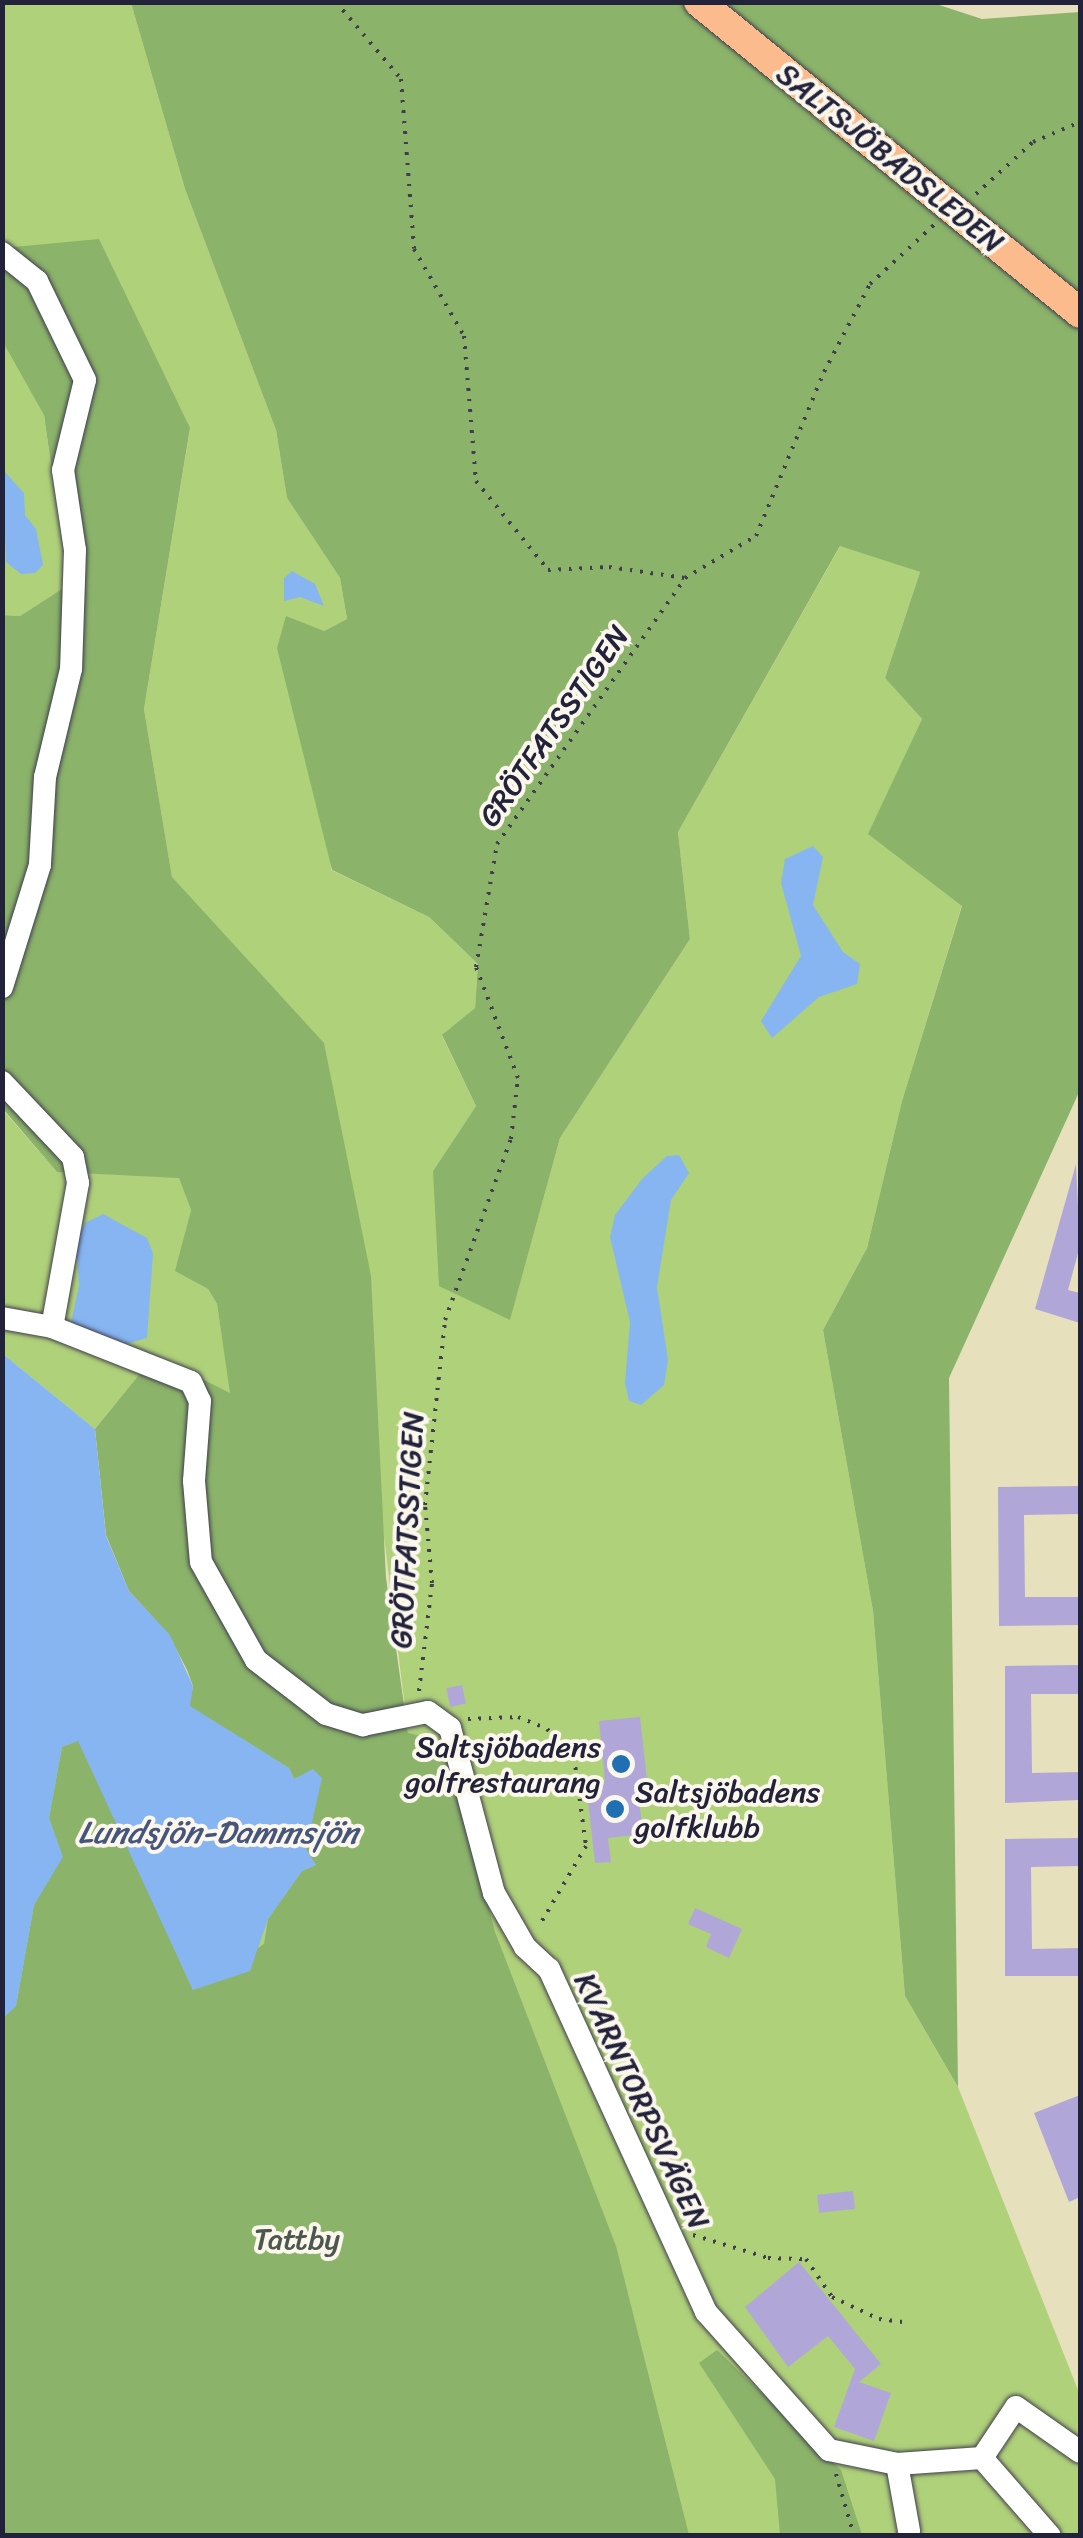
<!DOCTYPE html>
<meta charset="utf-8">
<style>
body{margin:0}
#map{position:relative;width:1083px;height:2538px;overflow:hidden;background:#e7e0bc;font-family:Sriracha,sans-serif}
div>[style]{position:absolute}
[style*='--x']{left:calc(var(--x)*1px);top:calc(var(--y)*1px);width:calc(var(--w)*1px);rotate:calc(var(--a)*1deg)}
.green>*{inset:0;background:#afd17a}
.forest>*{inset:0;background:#8bb36a}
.water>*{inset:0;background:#86b5f1}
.building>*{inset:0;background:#b0a7d8;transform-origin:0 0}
.path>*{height:4px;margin-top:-2px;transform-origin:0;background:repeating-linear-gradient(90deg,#403e4e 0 2.5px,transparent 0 10.5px)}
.roads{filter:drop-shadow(0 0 2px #403e4e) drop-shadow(0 0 2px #403e4e)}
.minor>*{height:22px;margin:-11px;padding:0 11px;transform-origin:11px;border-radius:11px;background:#fff}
.major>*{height:30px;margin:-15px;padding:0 15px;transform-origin:15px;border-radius:15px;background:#fbbb8d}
.dots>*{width:28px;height:28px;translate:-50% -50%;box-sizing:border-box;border:5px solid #fbf7ec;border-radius:50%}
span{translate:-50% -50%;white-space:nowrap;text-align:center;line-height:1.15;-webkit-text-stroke:8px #fbf7ec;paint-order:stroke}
.street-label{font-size:30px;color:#22223b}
.poi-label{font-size:30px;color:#22223b}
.right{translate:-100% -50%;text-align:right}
.left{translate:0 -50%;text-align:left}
.park-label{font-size:30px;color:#4c574e}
.water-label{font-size:32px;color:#45557b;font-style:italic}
.frame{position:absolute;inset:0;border:5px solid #22223b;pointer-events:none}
</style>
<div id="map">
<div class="green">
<div style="clip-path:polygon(3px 3px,131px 3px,185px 189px,276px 430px,287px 498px,340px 578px,347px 619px,324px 631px,331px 870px,429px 917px,478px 964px,475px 1008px,442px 1036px,476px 1106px,433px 1171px,510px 1319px,560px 1138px,690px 939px,678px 832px,841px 545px,920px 572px,885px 678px,922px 719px,869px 834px,962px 905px,902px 1101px,867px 1248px,823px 1330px,873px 1611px,905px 1996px,958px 2087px,1080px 2395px,1080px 2535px,3px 2535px,2px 1654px,408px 1733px,324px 1044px,172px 878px,144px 709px,190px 429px,44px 416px,68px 585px,20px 616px,3px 615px)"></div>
<div style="clip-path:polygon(2px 1109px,57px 1172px,179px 1177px,191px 1210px,176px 1271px,208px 1289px,217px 1304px,231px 1394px,155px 1355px,95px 1429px,3px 1354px)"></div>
</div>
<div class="forest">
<div style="clip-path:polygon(930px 2px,982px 19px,1080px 12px,1080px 1090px,949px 1378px,958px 2087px,905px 1996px,873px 1611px,823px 1330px,867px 1248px,902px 1101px,962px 906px,868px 834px,922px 719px,885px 678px,920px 572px,840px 546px,678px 832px,690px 939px,560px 1138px,510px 1320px,439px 1286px,433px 1171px,476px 1106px,442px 1035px,475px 1008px,478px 964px,429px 917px,332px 870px,277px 648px,286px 616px,324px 631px,347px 619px,340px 578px,287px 498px,276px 430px,185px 189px,131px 3px)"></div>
<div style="clip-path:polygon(99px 239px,190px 428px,144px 709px,172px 877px,324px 1043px,371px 1276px,386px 1578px,408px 1733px,447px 1741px,495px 1932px,616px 2246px,689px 2535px,3px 2535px,3px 2018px,16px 2006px,34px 1905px,62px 1857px,49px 1818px,62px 1747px,79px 1740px,193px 1990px,264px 1944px,268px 1919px,302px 1871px,316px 1865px,306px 1850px,313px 1770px,294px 1779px,289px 1768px,189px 1706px,193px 1686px,187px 1670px,169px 1635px,129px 1591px,106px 1535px,95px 1429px,155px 1355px,230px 1393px,217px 1304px,208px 1289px,175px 1271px,191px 1210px,179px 1178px,57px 1172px,3px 1109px,2px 615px,20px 616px,68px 585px,44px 415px,3px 342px,3px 248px)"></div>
<div style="clip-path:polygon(717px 2350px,841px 2470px,862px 2535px,780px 2535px,775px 2479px,699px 2363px)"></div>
</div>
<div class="water">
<div style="clip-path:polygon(3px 470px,24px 493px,25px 515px,36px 529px,43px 565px,35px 573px,21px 574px,6px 562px)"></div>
<div style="clip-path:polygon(292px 571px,315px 584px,324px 606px,300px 597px,284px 601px,284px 578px)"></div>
<div style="clip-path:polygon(813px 846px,823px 857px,813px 905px,843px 952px,860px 964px,857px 984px,819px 997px,772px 1038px,761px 1021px,801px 956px,781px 883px,785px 859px)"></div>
<div style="clip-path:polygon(679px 1155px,689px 1173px,671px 1200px,657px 1287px,668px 1360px,664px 1385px,641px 1405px,629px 1401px,625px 1383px,630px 1322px,610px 1237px,615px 1215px,643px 1178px,667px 1156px)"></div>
<div style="clip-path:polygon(103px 1214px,147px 1238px,153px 1253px,147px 1338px,126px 1344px,71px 1323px,79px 1285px,76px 1242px,85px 1223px)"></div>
<div style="clip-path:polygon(3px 1354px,95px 1429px,106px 1536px,129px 1591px,170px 1635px,193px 1686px,190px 1706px,289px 1768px,294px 1779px,313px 1769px,322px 1778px,306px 1849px,316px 1865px,302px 1871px,268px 1919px,250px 1971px,193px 1990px,78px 1741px,62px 1747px,49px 1818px,63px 1857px,34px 1905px,16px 2006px,3px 2018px)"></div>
</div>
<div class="building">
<div style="clip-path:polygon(1076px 1164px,1080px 1246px,1068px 1290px,1080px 1293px,1080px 1323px,1035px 1309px)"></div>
<div style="clip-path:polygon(1080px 1486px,1080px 1514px,1024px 1515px,1025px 1597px,1080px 1597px,1080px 1625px,999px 1626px,998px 1487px)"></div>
<div style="clip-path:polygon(1080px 1665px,1080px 1694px,1031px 1694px,1032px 1773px,1080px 1772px,1080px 1800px,1005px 1803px,1005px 1666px)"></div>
<div style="left:462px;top:1685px;width:19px;height:16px;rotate:78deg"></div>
<div style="clip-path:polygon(640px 1717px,647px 1780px,637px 1781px,643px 1834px,608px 1838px,611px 1862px,595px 1863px,586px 1783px,605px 1781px,599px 1721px)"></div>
<div style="clip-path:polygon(1080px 1838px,1080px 1866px,1031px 1867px,1032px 1949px,1080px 1948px,1080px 1976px,1005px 1976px,1005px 1839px)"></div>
<div style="clip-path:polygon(695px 1908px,742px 1929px,729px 1958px,706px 1947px,711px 1934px,688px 1924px)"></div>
<div style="clip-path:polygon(1080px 2095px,1080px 2197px,1069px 2202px,1034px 2113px)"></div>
<div style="left:853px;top:2191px;width:18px;height:36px;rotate:84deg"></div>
<div style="clip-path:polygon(799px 2262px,881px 2364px,859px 2382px,891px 2393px,874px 2441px,834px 2427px,855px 2369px,828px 2336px,788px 2367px,745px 2307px)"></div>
</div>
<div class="path">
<div style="--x:336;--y:2;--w:101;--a:49.8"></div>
<div style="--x:401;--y:79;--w:170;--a:85.6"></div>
<div style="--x:414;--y:249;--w:100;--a:60.1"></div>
<div style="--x:464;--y:336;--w:145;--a:85.3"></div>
<div style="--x:476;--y:481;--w:114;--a:51"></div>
<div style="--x:548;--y:570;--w:61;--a:-2.8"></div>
<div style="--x:609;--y:567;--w:77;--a:8.2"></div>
<div style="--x:976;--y:194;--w:77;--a:-42.4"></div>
<div style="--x:1033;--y:142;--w:51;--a:-23.1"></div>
<div style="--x:419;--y:1691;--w:109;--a:-83.1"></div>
<div style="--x:432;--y:1583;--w:78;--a:-95.1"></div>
<div style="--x:425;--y:1505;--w:186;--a:-83.8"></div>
<div style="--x:445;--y:1320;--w:193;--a:-70"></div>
<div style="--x:511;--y:1139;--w:61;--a:-83.5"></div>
<div style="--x:518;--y:1078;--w:119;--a:-110.7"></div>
<div style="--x:476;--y:967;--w:125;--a:-80.3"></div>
<div style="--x:497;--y:844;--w:326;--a:-54.7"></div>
<div style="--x:685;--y:578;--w:82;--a:-30.6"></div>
<div style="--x:756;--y:536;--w:178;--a:-67.5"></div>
<div style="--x:824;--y:372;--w:99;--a:-62.4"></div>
<div style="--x:870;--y:284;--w:88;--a:-42.7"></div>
<div style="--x:468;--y:1719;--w:50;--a:-2.3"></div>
<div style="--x:518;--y:1717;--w:31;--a:22"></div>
<div style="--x:547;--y:1729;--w:39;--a:46"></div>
<div style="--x:574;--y:1757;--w:90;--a:82.3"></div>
<div style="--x:586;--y:1846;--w:93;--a:120.4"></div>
<div style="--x:693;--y:2235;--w:78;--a:17"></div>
<div style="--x:768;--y:2258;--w:38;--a:2"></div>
<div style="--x:806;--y:2259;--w:46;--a:55.6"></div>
<div style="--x:832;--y:2297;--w:52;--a:25.1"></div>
<div style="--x:879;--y:2319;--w:26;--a:7"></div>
<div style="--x:836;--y:2474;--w:65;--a:73.8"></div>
</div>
<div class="roads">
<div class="minor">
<div style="--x:2;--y:253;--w:45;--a:38.7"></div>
<div style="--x:37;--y:281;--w:110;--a:64.1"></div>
<div style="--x:85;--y:380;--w:93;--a:103.7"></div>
<div style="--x:63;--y:470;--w:81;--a:81.5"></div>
<div style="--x:75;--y:550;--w:119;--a:91.9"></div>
<div style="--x:71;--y:669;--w:111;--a:103.5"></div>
<div style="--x:45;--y:777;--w:88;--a:93.3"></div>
<div style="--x:40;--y:865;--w:128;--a:107.3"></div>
<div style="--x:2;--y:1082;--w:103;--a:46.6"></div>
<div style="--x:73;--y:1157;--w:26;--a:79"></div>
<div style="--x:78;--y:1183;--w:146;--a:100.2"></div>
<div style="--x:2;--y:1318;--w:51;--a:10.2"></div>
<div style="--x:52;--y:1327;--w:149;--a:21.6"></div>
<div style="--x:191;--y:1382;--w:21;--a:65"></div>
<div style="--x:200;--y:1401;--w:80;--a:94.3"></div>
<div style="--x:194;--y:1481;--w:81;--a:85.1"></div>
<div style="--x:201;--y:1562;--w:112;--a:60.7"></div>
<div style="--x:256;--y:1660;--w:88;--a:37.6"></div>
<div style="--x:326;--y:1714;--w:39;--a:17"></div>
<div style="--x:363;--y:1725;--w:66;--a:-11.3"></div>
<div style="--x:428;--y:1712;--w:27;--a:36"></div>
<div style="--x:450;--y:1728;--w:171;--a:75.1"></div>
<div style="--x:494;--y:1893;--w:62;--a:60.1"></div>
<div style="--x:525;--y:1947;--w:33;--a:43"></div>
<div style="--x:549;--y:1969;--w:377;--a:65.4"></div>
<div style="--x:706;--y:2312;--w:185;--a:48.3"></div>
<div style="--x:829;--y:2450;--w:69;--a:11.6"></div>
<div style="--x:897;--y:2464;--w:85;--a:-4"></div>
<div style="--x:982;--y:2458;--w:61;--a:-56.3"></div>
<div style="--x:1016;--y:2407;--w:78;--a:35.1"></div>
<div style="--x:982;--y:2458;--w:103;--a:48.9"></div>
<div style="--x:897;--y:2464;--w:68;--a:79.8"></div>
</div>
<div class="major">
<div style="--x:699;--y:2;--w:492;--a:39.2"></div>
</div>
</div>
<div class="dots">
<div style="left:621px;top:1764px;background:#1f6fb2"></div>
<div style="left:615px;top:1809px;background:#1f6fb2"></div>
</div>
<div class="street-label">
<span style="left:890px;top:158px;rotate:39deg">SALTSJÖBADSLEDEN</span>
<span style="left:554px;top:726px;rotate:-55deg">GRÖTFATSSTIGEN</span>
<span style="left:407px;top:1530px;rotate:-87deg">GRÖTFATSSTIGEN</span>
<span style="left:642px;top:2101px;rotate:65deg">KVARNTORPSVÄGEN</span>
</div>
<div class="poi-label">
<span class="right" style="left:601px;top:1764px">Saltsjöbadens<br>golfrestaurang</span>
<span class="left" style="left:635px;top:1809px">Saltsjöbadens<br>golfklubb</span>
</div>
<div class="park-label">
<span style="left:297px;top:2239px">Tattby</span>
</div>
<div class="water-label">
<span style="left:218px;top:1833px">Lundsjön-Dammsjön</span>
</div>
<div class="frame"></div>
</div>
